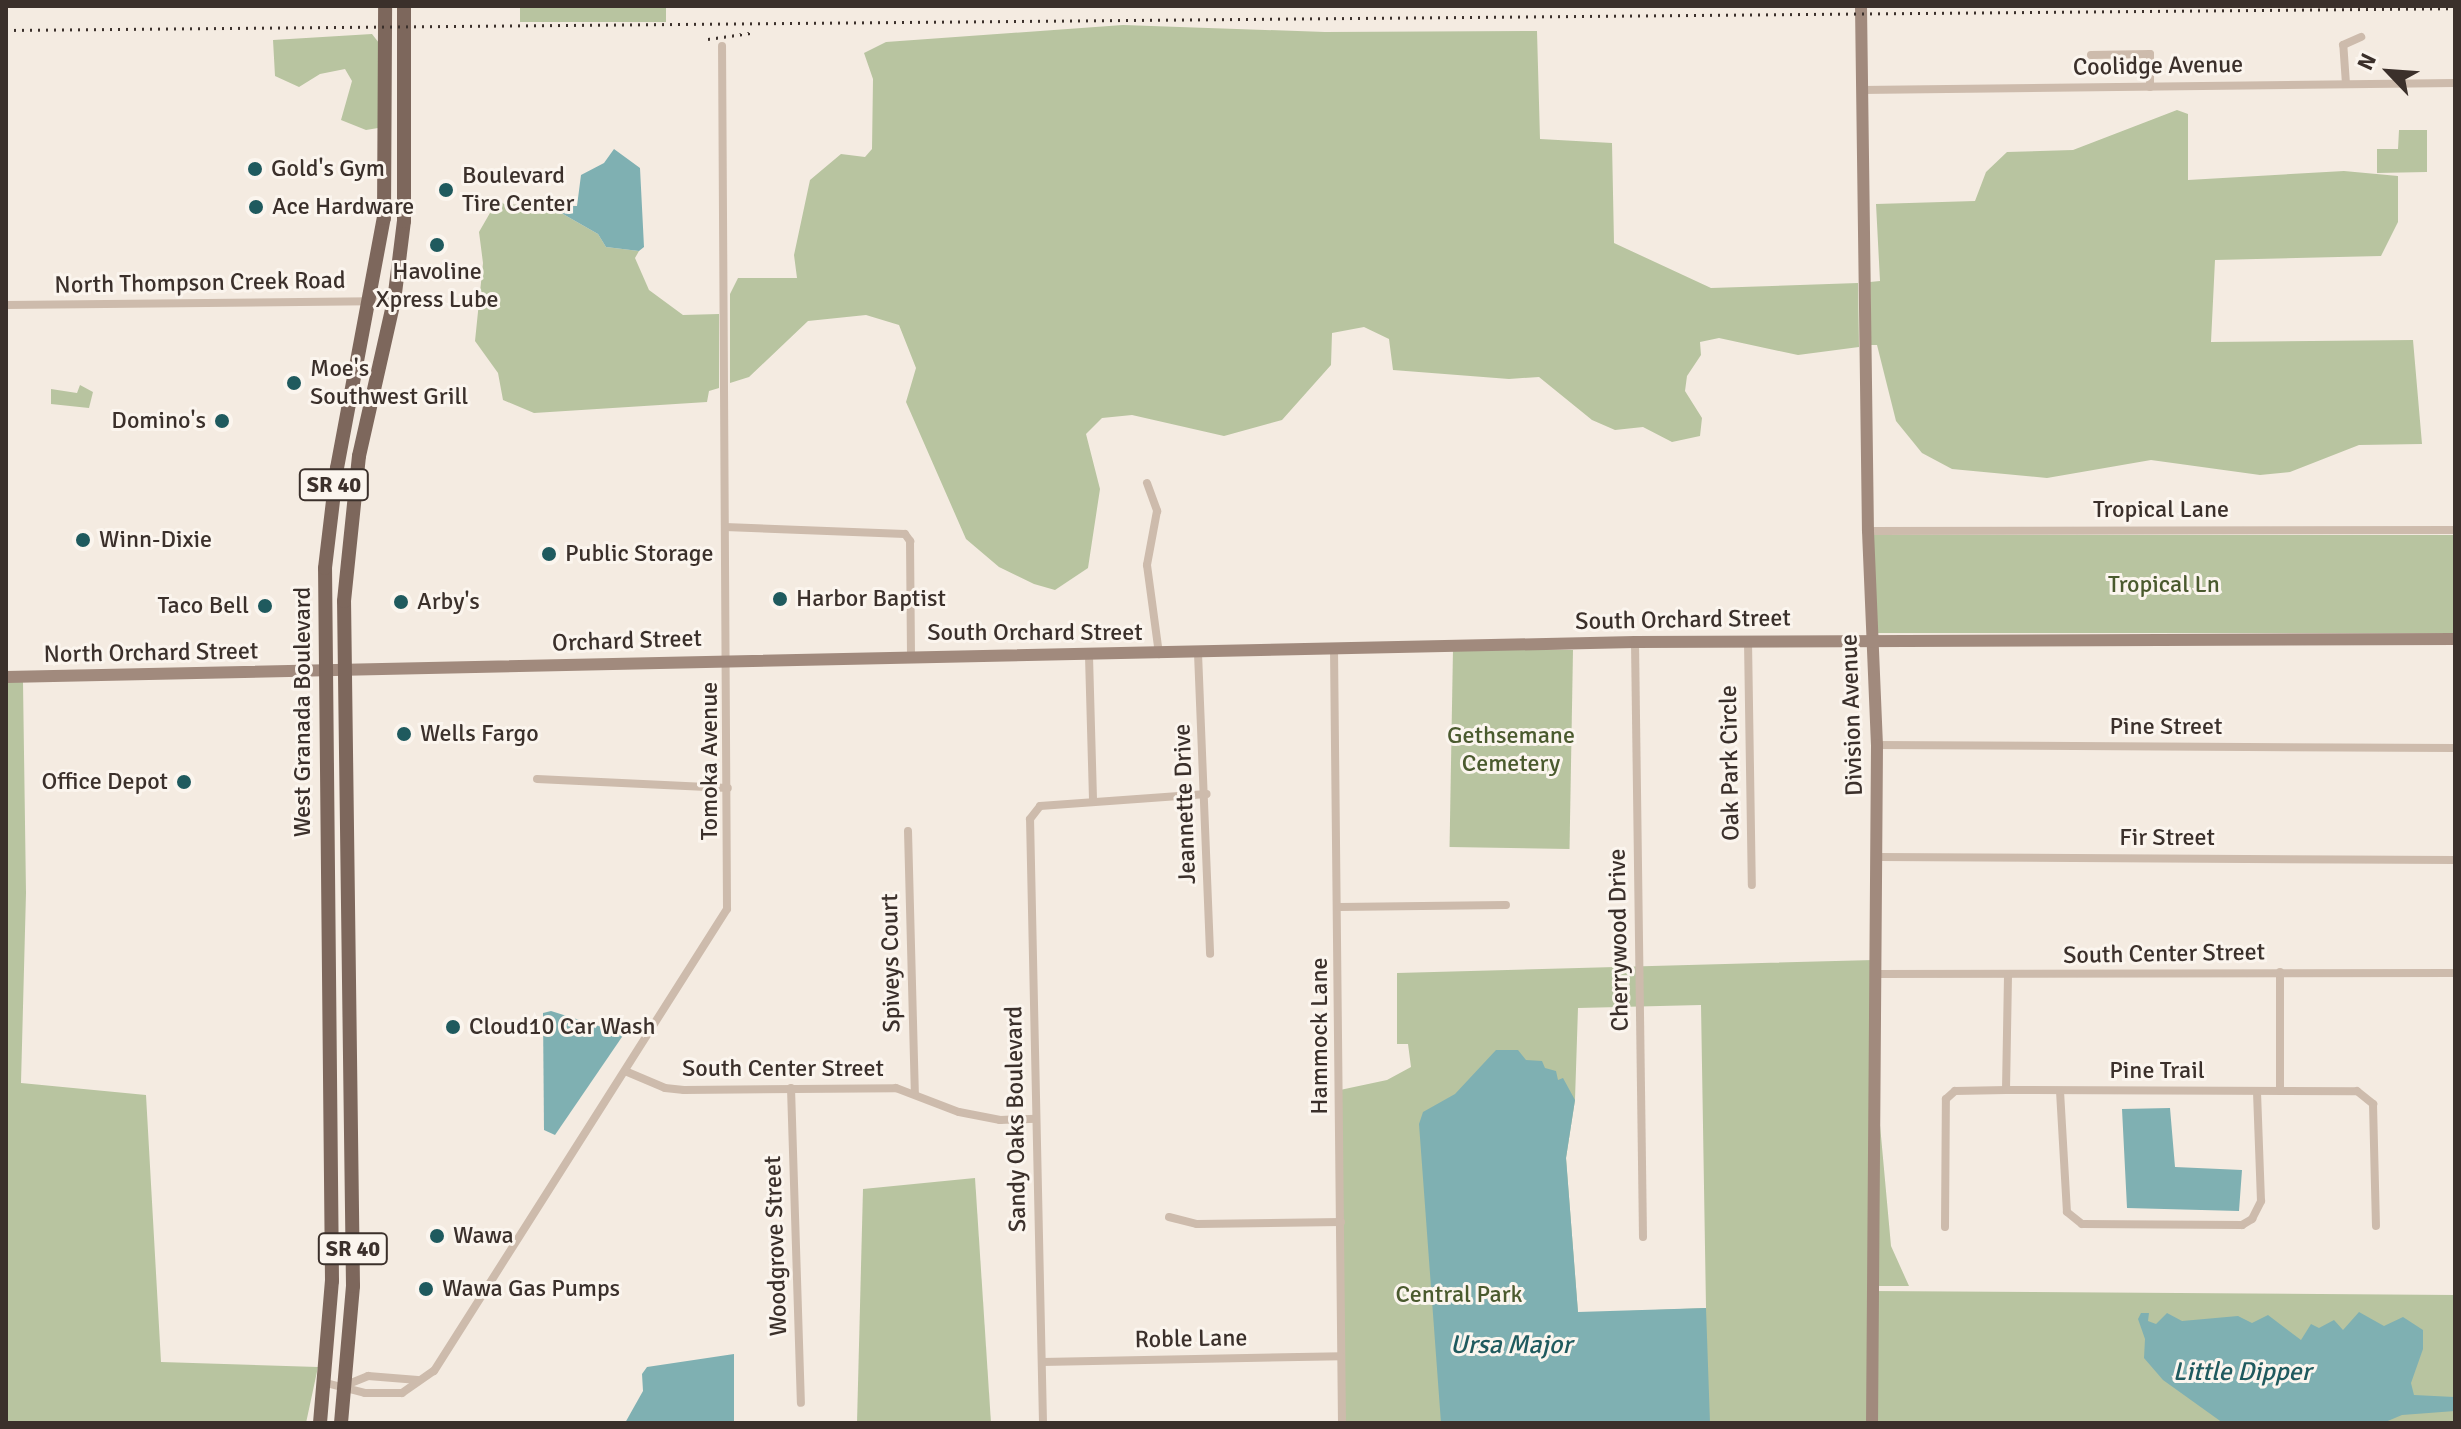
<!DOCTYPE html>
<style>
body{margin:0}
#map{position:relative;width:2461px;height:1429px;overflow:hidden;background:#f4ebe1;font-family:Signika,sans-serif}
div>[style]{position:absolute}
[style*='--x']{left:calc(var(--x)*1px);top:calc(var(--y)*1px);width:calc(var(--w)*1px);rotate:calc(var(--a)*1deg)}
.green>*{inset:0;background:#b8c4a0;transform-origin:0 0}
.water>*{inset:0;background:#7fb0b2}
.street>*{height:8px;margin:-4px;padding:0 4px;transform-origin:4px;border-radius:4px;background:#cdbbac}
.secondary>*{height:12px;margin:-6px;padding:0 6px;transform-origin:6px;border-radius:6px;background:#a18a7d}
.primary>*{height:14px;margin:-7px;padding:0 7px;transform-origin:7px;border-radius:7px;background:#7d675c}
.rail>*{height:3px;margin-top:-1.5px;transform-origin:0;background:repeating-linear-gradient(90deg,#3b302b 0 2px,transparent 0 8px)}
.dots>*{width:22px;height:22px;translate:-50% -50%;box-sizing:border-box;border:4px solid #fbf5ee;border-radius:50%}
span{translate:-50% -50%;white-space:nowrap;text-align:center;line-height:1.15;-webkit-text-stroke:6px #fbf5ee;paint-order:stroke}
.shield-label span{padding:2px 6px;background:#fbf5ee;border:2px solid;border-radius:6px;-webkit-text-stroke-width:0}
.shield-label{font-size:22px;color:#3b302b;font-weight:700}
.street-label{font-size:24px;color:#3b302b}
.poi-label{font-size:24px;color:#3b302b}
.left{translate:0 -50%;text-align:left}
.right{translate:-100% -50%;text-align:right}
.park-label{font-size:24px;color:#4a5a2e}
.water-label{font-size:26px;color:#1f5a5e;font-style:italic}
.frame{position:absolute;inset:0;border:8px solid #3b302b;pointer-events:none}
.north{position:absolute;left:2349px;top:32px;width:80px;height:80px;-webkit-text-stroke:6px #fbf5ee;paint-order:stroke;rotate:295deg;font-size:22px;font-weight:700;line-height:32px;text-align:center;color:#3b302b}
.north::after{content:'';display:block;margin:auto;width:28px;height:36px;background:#3b302b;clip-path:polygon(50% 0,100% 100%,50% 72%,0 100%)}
</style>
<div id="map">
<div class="green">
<div style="left:520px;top:6px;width:146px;height:16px"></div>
<div style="clip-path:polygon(1123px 25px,1325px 32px,1537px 31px,1540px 139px,1612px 143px,1614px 243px,1711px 288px,1858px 283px,1859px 347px,1798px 355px,1719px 338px,1700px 342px,1701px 355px,1687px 376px,1685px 391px,1702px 418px,1700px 436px,1672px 442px,1643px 427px,1615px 430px,1592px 420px,1539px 377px,1509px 379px,1393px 370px,1389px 339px,1364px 327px,1332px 333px,1331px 365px,1282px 420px,1224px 436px,1132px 415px,1102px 418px,1086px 434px,1100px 489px,1088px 568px,1055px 590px,1034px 584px,999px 567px,966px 539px,906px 402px,916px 368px,899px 325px,866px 315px,808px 321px,749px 377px,730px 383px,730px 294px,738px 278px,797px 278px,794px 255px,810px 180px,841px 154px,865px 157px,872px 149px,873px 79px,864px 53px,886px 42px)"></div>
<div style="clip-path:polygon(372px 34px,379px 43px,378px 128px,366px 130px,341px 120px,352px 81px,345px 69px,320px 74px,299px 87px,275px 76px,273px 40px)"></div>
<div style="clip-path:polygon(2177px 110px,2188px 114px,2188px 180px,2344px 171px,2398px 176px,2398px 222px,2381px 256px,2215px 260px,2211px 342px,2413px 340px,2422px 444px,2359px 445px,2290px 472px,2260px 475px,2151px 460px,2047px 478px,1952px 469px,1922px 453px,1896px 421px,1877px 345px,1871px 345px,1870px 282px,1880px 281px,1876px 204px,1975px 201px,1986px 172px,2007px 152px,2073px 150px)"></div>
<div style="clip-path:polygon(2399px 130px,2427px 130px,2427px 172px,2377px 173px,2377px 149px,2398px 149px)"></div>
<div style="clip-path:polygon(498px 199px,504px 204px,549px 206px,598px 234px,606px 247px,639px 251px,635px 258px,649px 290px,683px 315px,719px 314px,719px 388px,709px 391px,707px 402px,534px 413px,503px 400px,498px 373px,475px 341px,483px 263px,479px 232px)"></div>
<div style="clip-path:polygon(80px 385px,93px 392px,89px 408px,51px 404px,51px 389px,77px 393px)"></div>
<div style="left:2455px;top:535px;width:98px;height:581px;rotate:90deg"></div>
<div style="left:1573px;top:650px;width:199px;height:120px;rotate:91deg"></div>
<div style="clip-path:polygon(6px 682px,23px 682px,26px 893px,21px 1083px,146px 1095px,161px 1362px,318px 1367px,306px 1423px,6px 1423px)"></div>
<div style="clip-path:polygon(evenodd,1874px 960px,1871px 1291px,2455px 1295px,2455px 1423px,1342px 1423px,1340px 1090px,1387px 1080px,1411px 1067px,1408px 1044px,1397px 1044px,1397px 973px,1874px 960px,1701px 1005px,1706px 1308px,1578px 1313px,1566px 1158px,1575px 1100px,1578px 1008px,1701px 1005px)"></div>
<div style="clip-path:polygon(1878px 1103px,1891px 1246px,1909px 1286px,1877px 1286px)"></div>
<div style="clip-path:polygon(975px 1178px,991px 1423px,857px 1423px,863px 1189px)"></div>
</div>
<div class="water">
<div style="clip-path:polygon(614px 149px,640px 168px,644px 247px,639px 251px,606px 247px,598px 234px,549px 206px,577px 206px,581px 175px,604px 163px)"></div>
<div style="clip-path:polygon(551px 1011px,624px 1034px,555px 1135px,544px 1130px,543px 1013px)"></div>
<div style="clip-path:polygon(1496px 1050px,1518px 1050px,1526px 1060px,1542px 1061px,1545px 1068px,1556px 1071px,1558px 1080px,1563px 1078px,1575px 1100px,1566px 1158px,1578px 1312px,1706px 1308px,1710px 1423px,1441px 1423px,1419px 1124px,1423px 1112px,1455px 1094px)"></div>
<div style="clip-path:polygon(2170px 1108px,2175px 1167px,2242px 1170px,2239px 1211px,2127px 1208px,2122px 1109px)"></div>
<div style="clip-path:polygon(2359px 1312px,2384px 1326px,2403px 1317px,2423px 1330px,2423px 1349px,2411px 1383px,2414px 1395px,2454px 1397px,2455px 1411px,2402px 1415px,2383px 1423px,2223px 1423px,2163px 1380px,2144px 1358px,2145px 1339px,2138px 1319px,2141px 1313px,2149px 1313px,2148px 1321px,2156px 1324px,2167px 1313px,2182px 1321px,2238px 1316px,2252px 1323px,2268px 1315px,2301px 1340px,2311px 1324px,2319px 1328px,2334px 1320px,2343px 1330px)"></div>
<div style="clip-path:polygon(734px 1354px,734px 1423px,625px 1423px,643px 1391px,642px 1374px,647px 1367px)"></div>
</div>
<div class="street">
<div style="--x:2091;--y:55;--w:59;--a:-1"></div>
<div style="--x:2150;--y:54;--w:33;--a:90"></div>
<div style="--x:2346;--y:84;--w:39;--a:-94"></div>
<div style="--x:2343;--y:45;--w:20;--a:-24"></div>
<div style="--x:1861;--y:90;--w:594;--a:-0.68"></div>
<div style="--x:6;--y:305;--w:388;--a:-0.6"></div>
<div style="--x:1147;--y:483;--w:30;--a:70"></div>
<div style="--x:1157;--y:511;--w:55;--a:100.5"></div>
<div style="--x:1147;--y:565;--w:90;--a:82.3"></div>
<div style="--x:725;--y:527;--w:180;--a:2.2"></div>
<div style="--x:905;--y:534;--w:9;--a:54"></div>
<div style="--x:910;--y:541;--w:115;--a:89.5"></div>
<div style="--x:1868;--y:531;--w:587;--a:-0.1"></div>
<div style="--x:1748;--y:641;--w:244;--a:89.1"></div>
<div style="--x:1635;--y:642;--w:595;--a:89.23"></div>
<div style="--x:1334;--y:648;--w:775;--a:89.41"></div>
<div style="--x:1198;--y:653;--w:301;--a:87.7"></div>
<div style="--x:1089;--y:656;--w:144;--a:88.4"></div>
<div style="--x:1877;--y:745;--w:578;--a:0.3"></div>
<div style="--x:537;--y:779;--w:191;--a:2.7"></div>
<div style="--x:908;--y:831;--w:262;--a:88.5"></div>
<div style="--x:1878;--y:857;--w:577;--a:0.3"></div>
<div style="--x:1339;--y:907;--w:167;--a:-0.7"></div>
<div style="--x:2280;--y:972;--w:119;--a:90"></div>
<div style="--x:1874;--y:974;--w:581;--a:-0.1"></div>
<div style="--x:625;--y:1071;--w:43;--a:23"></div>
<div style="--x:665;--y:1088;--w:19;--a:6"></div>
<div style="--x:684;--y:1090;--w:212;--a:-0.5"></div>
<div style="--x:896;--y:1088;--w:67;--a:20.9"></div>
<div style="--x:959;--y:1112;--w:42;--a:11"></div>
<div style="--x:1000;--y:1120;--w:36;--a:-2"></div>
<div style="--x:791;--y:1088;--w:315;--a:88.2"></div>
<div style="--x:2006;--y:1090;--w:114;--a:-89"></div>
<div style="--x:2060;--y:1091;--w:121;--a:86.7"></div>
<div style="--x:2067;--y:1212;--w:19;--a:39"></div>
<div style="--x:2082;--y:1224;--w:160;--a:0.4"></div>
<div style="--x:2242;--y:1225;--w:12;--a:-31"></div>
<div style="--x:2252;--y:1219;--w:20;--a:-63"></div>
<div style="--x:2261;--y:1201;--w:109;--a:-92.1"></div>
<div style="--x:1169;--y:1217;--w:29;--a:14"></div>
<div style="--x:1197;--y:1224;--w:144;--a:-0.8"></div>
<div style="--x:1945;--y:1227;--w:128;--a:-89.6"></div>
<div style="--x:1946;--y:1099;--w:12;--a:-42"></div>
<div style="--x:1955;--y:1091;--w:51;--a:-1.1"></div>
<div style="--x:2006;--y:1090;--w:351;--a:0.2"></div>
<div style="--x:2357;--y:1091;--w:21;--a:39"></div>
<div style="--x:2373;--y:1104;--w:122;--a:88.6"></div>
<div style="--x:1042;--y:1362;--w:299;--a:-1.1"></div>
<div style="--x:326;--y:1383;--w:40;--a:14.4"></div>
<div style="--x:365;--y:1393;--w:37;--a:0"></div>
<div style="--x:402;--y:1393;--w:39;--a:-35"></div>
<div style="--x:434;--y:1371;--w:547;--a:-57.62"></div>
<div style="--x:727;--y:909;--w:863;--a:-90.33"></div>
<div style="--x:346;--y:1385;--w:24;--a:-22"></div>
<div style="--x:368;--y:1376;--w:50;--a:4.6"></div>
<div style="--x:1043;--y:1423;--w:604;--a:-91.23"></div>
<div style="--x:1030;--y:819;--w:16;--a:-52"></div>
<div style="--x:1040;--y:806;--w:167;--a:-4.1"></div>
</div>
<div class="secondary">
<div style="--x:1861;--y:6;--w:525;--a:89.24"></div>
<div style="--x:1868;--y:531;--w:214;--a:87.6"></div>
<div style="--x:1877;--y:745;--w:678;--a:90.42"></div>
<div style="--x:6;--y:677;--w:1629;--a:-1.23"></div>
<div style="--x:1635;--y:642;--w:820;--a:-0.21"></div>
</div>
<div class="primary">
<div style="--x:320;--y:1423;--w:143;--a:-85.2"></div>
<div style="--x:332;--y:1281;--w:713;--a:-90.56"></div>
<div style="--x:325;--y:568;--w:101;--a:-83.2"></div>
<div style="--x:337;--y:468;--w:254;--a:-79.4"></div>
<div style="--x:384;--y:218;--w:212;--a:-89.7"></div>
<div style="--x:341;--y:1423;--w:138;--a:-85"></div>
<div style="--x:353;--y:1286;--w:685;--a:-90.75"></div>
<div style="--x:344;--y:601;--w:146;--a:-84.1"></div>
<div style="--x:359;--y:456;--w:159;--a:-77.3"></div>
<div style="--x:394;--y:301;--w:81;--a:-82.9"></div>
<div style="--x:404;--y:221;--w:215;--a:-90"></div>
</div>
<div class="rail">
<div style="--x:6;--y:30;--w:2449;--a:-0.51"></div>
<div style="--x:708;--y:39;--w:43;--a:-7.9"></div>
</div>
<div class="dots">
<div style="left:255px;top:169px;background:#1f5a5e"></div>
<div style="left:446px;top:190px;background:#1f5a5e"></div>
<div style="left:256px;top:207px;background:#1f5a5e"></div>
<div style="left:437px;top:245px;background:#1f5a5e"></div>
<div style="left:294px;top:383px;background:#1f5a5e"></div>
<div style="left:222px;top:421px;background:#1f5a5e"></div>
<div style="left:83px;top:540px;background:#1f5a5e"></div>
<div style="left:549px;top:554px;background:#1f5a5e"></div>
<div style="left:780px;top:599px;background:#1f5a5e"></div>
<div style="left:401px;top:602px;background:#1f5a5e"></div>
<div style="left:265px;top:606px;background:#1f5a5e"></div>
<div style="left:404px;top:734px;background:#1f5a5e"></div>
<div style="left:184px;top:782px;background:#1f5a5e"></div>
<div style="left:453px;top:1027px;background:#1f5a5e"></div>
<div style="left:437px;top:1236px;background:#1f5a5e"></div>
<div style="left:426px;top:1289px;background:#1f5a5e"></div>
</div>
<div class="shield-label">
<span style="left:334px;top:485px">SR 40</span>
<span style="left:353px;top:1249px">SR 40</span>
</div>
<div class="street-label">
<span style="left:2158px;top:66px;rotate:-1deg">Coolidge Avenue</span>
<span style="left:200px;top:283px;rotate:-1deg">North Thompson Creek Road</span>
<span style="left:2161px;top:510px">Tropical Lane</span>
<span style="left:1683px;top:620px;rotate:-1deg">South Orchard Street</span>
<span style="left:1035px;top:633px">South Orchard Street</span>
<span style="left:627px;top:641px;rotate:-2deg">Orchard Street</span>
<span style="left:151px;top:653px;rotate:-1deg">North Orchard Street</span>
<span style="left:303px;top:712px;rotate:-90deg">West Granada Boulevard</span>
<span style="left:1852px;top:715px;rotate:-92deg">Division Avenue</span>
<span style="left:2166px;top:727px">Pine Street</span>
<span style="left:710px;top:761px;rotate:-90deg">Tomoka Avenue</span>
<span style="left:1730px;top:763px;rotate:-91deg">Oak Park Circle</span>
<span style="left:1185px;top:804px;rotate:-92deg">Jeannette Drive</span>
<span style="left:2167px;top:838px">Fir Street</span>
<span style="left:1619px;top:940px;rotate:-91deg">Cherrywood Drive</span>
<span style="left:2164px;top:954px;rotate:-1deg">South Center Street</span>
<span style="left:891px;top:963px;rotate:-91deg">Spiveys Court</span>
<span style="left:1320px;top:1036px;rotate:-90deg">Hammock Lane</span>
<span style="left:783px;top:1069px">South Center Street</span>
<span style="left:2157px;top:1071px">Pine Trail</span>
<span style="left:1016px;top:1119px;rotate:-91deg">Sandy Oaks Boulevard</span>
<span style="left:776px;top:1246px;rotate:-92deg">Woodgrove Street</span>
<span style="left:1191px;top:1339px;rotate:-1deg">Roble Lane</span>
</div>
<div class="poi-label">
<span class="left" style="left:271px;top:169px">Gold's Gym</span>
<span class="left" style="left:462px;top:190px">Boulevard<br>Tire Center</span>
<span class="left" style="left:272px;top:207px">Ace Hardware</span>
<span style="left:437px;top:286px">Havoline<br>Xpress Lube</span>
<span class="left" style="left:310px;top:383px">Moe's<br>Southwest Grill</span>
<span class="right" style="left:206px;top:421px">Domino's</span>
<span class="left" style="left:99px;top:540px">Winn-Dixie</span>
<span class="left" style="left:565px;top:554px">Public Storage</span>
<span class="left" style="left:796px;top:599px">Harbor Baptist</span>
<span class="left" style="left:417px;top:602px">Arby's</span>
<span class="right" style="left:249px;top:606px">Taco Bell</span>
<span class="left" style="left:420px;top:734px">Wells Fargo</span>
<span class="right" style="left:168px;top:782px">Office Depot</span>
<span class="left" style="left:469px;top:1027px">Cloud10 Car Wash</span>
<span class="left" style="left:453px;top:1236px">Wawa</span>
<span class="left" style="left:442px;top:1289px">Wawa Gas Pumps</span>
</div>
<div class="park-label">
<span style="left:2164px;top:585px">Tropical Ln</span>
<span style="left:1511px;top:750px">Gethsemane<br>Cemetery</span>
<span style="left:1459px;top:1295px">Central Park</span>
</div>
<div class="water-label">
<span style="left:1511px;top:1346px">Ursa Major</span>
<span style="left:2242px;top:1373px">Little Dipper</span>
</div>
<div class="frame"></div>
<div class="north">N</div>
</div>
